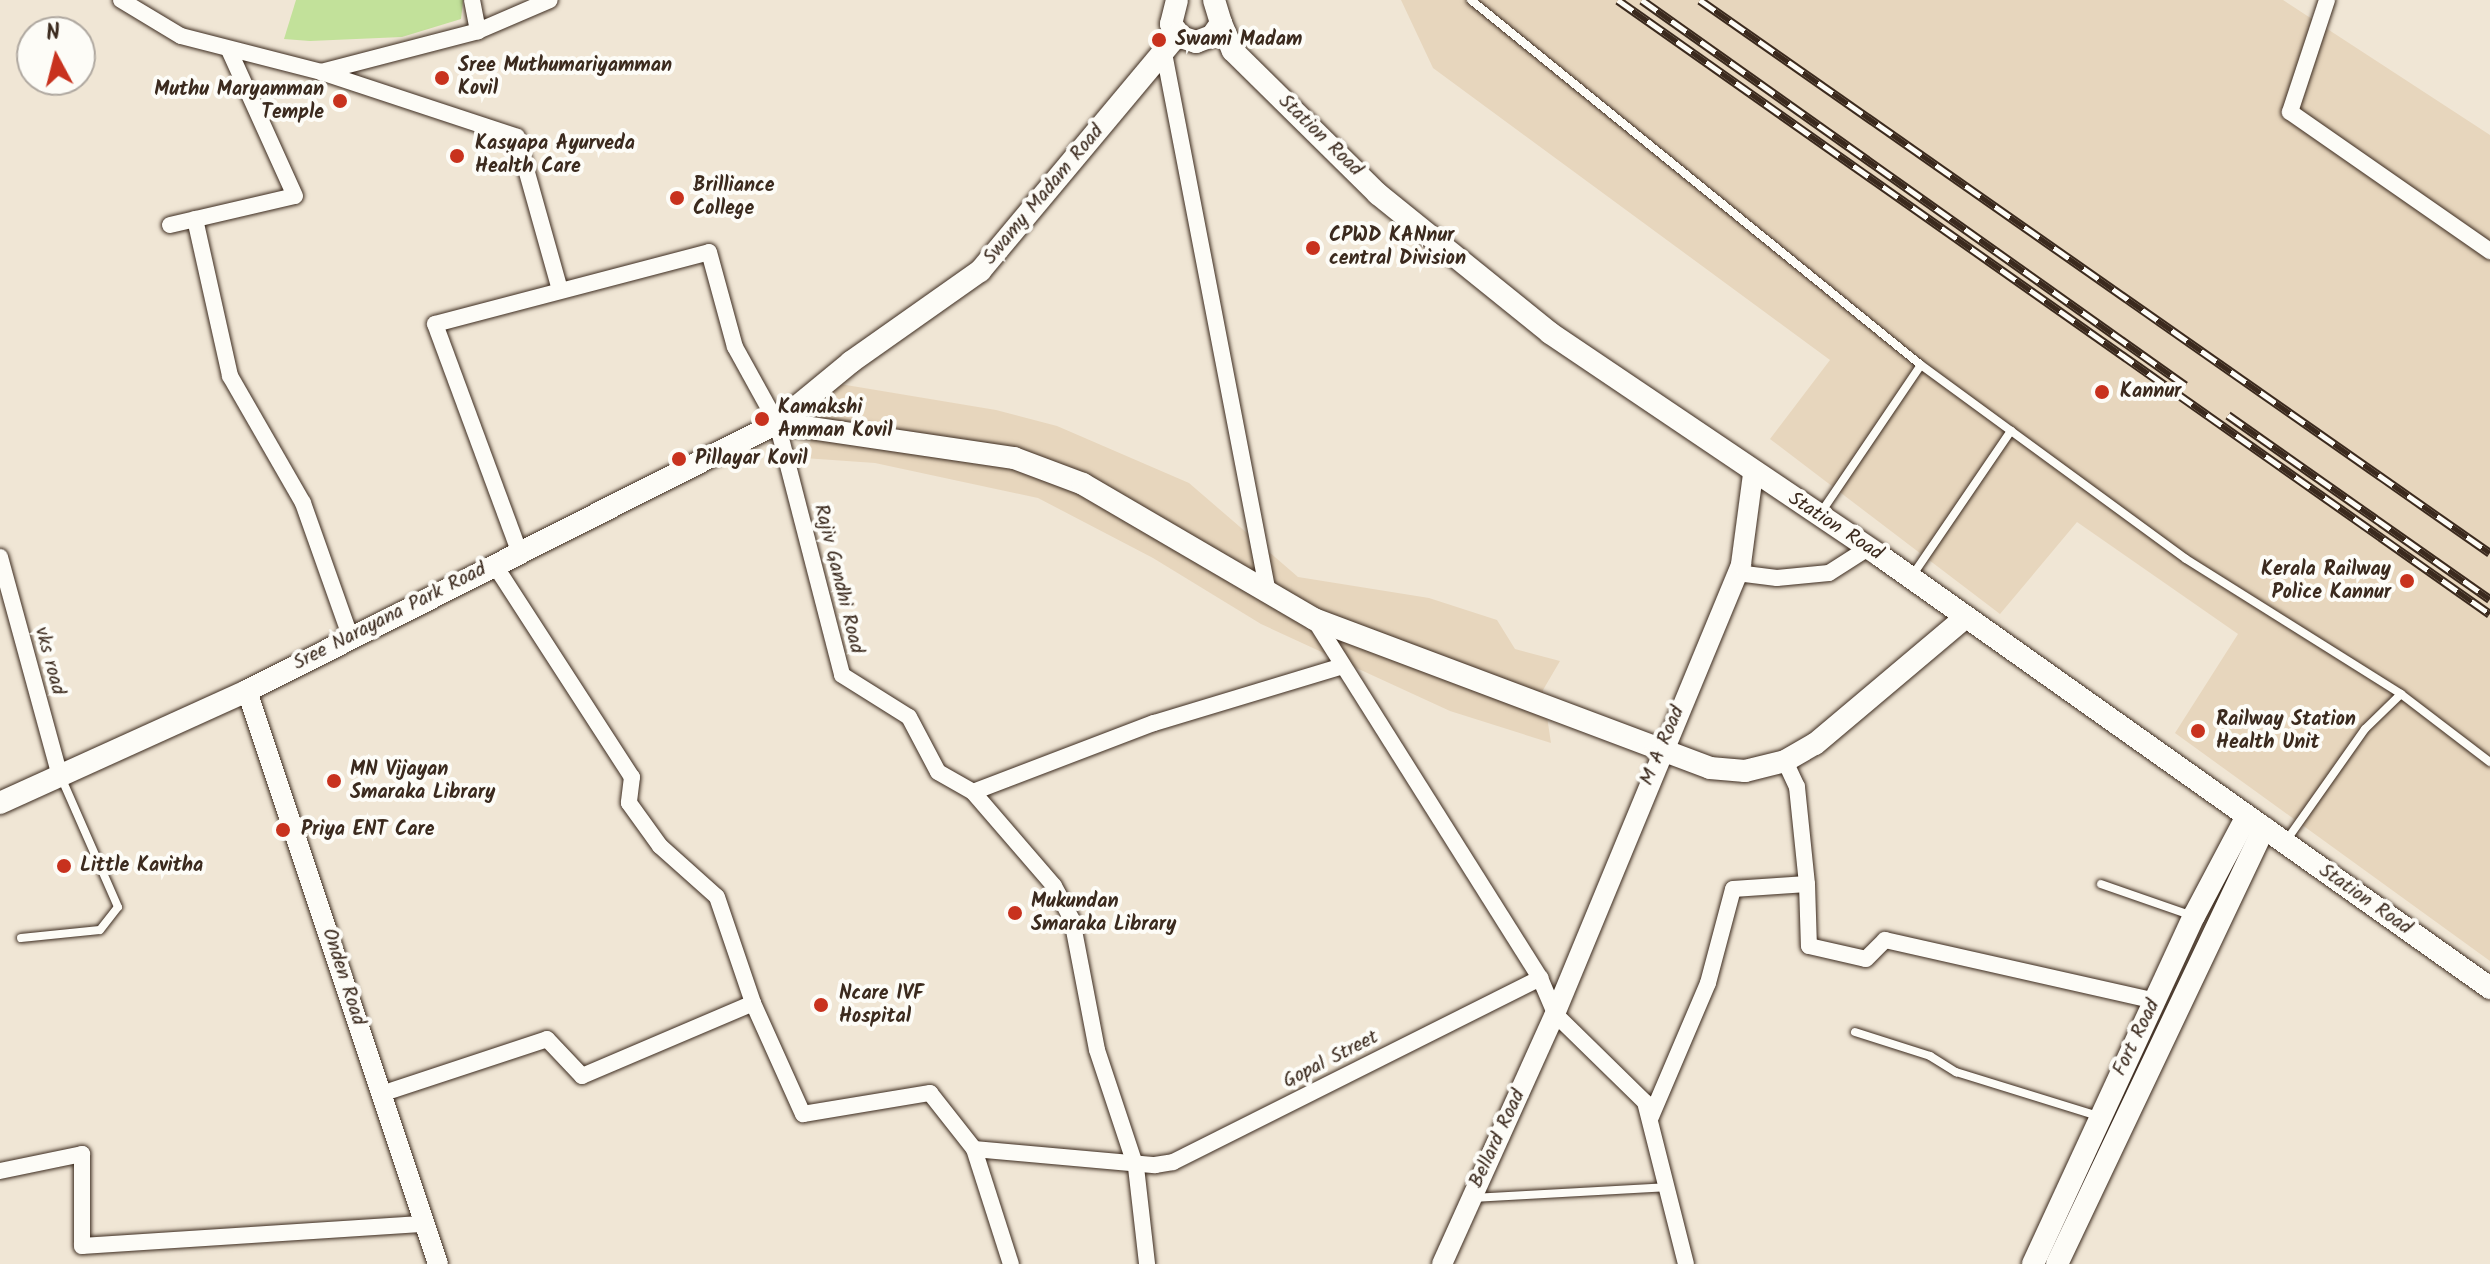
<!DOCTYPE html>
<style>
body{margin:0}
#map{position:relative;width:2490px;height:1264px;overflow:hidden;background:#f0e6d5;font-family:Kalam,sans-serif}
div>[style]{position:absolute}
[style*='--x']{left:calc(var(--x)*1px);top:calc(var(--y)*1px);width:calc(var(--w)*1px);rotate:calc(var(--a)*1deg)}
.built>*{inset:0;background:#e7d6bd}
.green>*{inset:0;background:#c2e19a}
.roads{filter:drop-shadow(0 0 2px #3b2a1e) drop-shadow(0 0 2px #3b2a1e)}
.service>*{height:8px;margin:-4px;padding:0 4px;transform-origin:4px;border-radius:4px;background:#fdfcf7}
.minor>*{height:16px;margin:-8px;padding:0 8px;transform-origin:8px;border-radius:8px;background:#fdfcf7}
.tertiary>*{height:20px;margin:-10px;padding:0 10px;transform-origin:10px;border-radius:10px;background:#fdfcf7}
.secondary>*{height:22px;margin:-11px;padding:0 11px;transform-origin:11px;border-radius:11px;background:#fdfcf7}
.rail>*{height:9px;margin-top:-4.5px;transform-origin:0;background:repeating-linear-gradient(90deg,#fdfcf7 0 18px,#3b2a1e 0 36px);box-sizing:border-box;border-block:2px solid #3b2a1e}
.dots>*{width:22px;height:22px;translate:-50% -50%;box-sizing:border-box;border:4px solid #fdfcf7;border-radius:50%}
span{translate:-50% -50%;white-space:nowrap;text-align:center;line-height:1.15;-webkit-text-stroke:8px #fdfcf7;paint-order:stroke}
.poi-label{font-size:20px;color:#3b2a1e;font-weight:700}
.left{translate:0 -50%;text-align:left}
.right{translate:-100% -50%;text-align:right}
.street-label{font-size:20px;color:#3b2a1e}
.north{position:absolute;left:16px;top:16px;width:80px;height:80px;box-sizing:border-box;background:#fdfcf7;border:2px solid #afa8a0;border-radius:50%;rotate:353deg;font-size:22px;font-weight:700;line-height:32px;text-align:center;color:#3b2a1e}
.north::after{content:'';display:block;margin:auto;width:28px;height:36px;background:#c8321e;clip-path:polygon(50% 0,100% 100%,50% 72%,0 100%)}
</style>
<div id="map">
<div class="built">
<div style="clip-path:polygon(1401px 0,2283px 0,2490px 135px,2490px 961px,2175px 733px,2238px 634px,2077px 522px,2000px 614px,1770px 439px,1830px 360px,1433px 68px)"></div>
<div style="clip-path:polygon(834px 383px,996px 410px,1057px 426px,1189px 483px,1298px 577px,1429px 598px,1497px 620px,1515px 649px,1560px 661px,1543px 690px,1551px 743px,1450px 711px,1261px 624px,1153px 558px,1038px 498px,875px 463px,804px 458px)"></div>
</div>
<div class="green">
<div style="clip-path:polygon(296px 0,463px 0,463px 2px,461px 19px,402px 37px,310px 41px,284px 39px)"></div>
</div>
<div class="roads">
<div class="service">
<div style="--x:1471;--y:0;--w:579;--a:39.05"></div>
<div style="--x:1921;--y:365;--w:328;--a:36.2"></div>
<div style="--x:2186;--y:559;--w:254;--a:32.1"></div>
<div style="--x:2401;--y:694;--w:112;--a:37.4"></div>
<div style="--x:1820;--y:514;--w:180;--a:-55.9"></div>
<div style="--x:1912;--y:576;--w:176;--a:-55.7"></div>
<div style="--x:2286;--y:841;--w:137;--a:-54.8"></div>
<div style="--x:2365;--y:729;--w:50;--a:-44.2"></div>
<div style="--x:2101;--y:884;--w:97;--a:19.2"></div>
<div style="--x:21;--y:938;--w:79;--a:-5.8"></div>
<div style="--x:100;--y:930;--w:29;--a:-52"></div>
<div style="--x:118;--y:907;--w:142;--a:-113.7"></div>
<div style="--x:1855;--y:1032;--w:79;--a:17.7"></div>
<div style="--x:1930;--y:1056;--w:31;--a:32"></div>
<div style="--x:1956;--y:1072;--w:149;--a:17.2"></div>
<div style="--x:1472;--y:1198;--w:194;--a:-3.2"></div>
</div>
<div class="minor">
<div style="--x:121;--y:0;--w:70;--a:31"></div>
<div style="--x:181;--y:36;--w:145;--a:14.4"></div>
<div style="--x:321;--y:72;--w:206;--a:18.3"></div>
<div style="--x:517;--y:137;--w:159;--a:74.3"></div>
<div style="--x:472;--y:0;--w:32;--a:79"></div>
<div style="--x:2327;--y:0;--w:118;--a:108.3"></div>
<div style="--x:2290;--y:112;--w:244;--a:34.8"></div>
<div style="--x:1164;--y:53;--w:550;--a:79.1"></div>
<div style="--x:321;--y:72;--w:162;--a:-14.6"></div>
<div style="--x:478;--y:31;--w:78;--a:-23.3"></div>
<div style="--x:195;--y:219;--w:161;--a:77.4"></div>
<div style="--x:230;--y:376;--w:146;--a:60.1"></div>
<div style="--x:303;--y:503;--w:141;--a:70.5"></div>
<div style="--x:170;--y:225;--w:128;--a:-13.1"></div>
<div style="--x:295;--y:196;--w:160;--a:-114.3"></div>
<div style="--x:519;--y:551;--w:242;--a:-110.3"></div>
<div style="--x:435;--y:324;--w:283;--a:-14.7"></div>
<div style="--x:709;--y:252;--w:98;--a:74.7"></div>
<div style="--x:735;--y:347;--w:87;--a:61.1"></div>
<div style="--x:777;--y:423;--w:260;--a:75.5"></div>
<div style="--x:842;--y:675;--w:79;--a:32.1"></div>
<div style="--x:909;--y:717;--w:62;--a:62.2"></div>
<div style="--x:938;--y:772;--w:40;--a:29.7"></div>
<div style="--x:973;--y:792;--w:124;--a:49.2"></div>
<div style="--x:1054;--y:886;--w:38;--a:62"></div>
<div style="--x:1072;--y:920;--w:132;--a:79.1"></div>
<div style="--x:1097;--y:1050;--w:123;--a:71.6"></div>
<div style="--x:1136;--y:1167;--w:98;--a:83.5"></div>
<div style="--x:0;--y:557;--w:227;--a:74.7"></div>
<div style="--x:494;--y:564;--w:254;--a:57.1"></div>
<div style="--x:632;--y:777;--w:26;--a:97"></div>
<div style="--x:629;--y:803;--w:53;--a:54.2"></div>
<div style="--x:660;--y:846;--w:76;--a:41.8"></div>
<div style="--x:717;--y:897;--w:112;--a:71.2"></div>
<div style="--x:753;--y:1003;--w:122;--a:65.8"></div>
<div style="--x:803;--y:1114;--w:129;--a:-9.4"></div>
<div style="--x:930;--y:1093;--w:71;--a:51.8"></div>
<div style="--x:974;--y:1149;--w:182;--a:5.1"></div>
<div style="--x:1155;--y:1165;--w:18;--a:-9"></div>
<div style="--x:1173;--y:1162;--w:411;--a:-26.6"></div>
<div style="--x:1737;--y:573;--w:40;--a:7.1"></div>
<div style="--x:1777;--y:578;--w:52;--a:-5.5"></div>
<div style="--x:1829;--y:573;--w:46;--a:-32.7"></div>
<div style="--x:1314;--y:619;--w:424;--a:57.8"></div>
<div style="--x:1540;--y:978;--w:39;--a:67"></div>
<div style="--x:1555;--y:1014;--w:126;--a:44.4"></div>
<div style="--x:1645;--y:1102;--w:167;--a:75.8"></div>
<div style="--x:973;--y:792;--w:194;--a:-20.9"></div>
<div style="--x:1154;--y:723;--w:197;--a:-16.8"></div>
<div style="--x:1807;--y:884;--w:62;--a:88.2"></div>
<div style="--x:1809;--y:946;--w:58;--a:12.8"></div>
<div style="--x:1866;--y:959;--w:27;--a:-45"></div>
<div style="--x:1885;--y:940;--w:277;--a:12.7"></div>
<div style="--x:381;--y:1094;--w:175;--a:-18.3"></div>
<div style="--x:547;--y:1039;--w:51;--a:46.6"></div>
<div style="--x:582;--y:1076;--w:186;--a:-23.1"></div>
<div style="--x:1650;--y:1119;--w:148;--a:-66.9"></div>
<div style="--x:1708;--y:983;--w:97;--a:-75.1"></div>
<div style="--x:1733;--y:889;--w:74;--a:-3.9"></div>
<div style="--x:1807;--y:884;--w:98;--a:-95.9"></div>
<div style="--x:1797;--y:787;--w:29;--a:-115"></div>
<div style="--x:974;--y:1149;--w:121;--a:72.2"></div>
<div style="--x:0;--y:1171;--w:84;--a:-11.7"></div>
<div style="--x:82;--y:1154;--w:92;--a:90"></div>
<div style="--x:82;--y:1246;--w:343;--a:-3.7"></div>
</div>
<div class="tertiary">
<div style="--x:247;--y:691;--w:604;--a:71.57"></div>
<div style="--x:1442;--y:1264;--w:274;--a:-65.7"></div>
<div style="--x:1555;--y:1014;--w:487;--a:-67.5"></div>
<div style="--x:1741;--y:564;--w:91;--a:-82.4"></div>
</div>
<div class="secondary">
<div style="--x:1177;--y:0;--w:25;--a:104"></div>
<div style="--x:1171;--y:24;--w:16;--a:52"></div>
<div style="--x:1181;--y:37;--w:16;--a:18"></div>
<div style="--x:1196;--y:42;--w:17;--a:-21"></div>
<div style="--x:1212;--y:36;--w:16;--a:-55"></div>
<div style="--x:1221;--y:23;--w:24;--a:-107"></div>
<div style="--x:1221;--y:23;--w:30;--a:67"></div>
<div style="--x:1233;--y:51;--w:204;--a:44.6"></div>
<div style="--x:1378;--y:194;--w:221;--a:38.9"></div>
<div style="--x:1550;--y:333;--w:397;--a:34"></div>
<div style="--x:1879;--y:555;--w:749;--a:35.32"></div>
<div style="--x:777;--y:423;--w:240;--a:8.4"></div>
<div style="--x:1014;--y:458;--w:74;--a:20.6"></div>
<div style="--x:1083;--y:484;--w:268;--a:30.3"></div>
<div style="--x:1314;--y:619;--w:423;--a:20.6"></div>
<div style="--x:1710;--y:768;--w:35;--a:5"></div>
<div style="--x:1745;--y:771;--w:41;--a:-14"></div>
<div style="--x:1785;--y:761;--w:34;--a:-30"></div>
<div style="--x:1815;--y:744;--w:197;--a:-40.1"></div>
<div style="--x:0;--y:803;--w:271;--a:-24.4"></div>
<div style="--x:247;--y:691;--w:594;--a:-26.82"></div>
<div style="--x:777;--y:423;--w:96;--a:-39.5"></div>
<div style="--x:851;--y:362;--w:158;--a:-35.2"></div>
<div style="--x:980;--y:271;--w:309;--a:-50.1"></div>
<div style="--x:2033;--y:1264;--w:383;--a:-65.2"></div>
<div style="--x:2194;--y:916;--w:113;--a:-62.1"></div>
<div style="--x:2057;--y:1264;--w:483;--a:-64.6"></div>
</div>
</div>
<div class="rail">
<div style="--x:1618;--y:0;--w:1066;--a:35.15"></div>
<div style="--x:1642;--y:0;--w:666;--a:35.34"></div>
<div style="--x:1700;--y:0;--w:964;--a:34.99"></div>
<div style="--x:2228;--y:415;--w:320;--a:35.1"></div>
</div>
<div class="dots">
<div style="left:1159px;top:40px;background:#c8321e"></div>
<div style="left:442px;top:78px;background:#c8321e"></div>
<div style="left:340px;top:101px;background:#c8321e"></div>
<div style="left:457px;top:156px;background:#c8321e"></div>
<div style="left:677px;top:198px;background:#c8321e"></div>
<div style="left:1313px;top:248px;background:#c8321e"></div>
<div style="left:2102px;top:392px;background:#c8321e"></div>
<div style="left:762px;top:419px;background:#c8321e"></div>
<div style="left:679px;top:459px;background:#c8321e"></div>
<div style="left:2407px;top:581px;background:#c8321e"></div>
<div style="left:2198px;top:731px;background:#c8321e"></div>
<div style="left:334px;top:781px;background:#c8321e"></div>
<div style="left:283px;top:830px;background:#c8321e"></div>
<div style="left:64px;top:866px;background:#c8321e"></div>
<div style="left:1015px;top:913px;background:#c8321e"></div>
<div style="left:821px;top:1005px;background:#c8321e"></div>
</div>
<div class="poi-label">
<span class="left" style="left:1175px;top:40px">Swami Madam</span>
<span class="left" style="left:458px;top:78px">Sree Muthumariyamman<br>Kovil</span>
<span class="right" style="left:324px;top:102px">Muthu Maryamman<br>Temple</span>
<span class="left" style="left:475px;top:156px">Kasyapa Ayurveda<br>Health Care</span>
<span class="left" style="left:693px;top:198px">Brilliance<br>College</span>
<span class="left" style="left:1329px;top:248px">CPWD KANnur<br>central Division</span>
<span class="left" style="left:2120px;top:392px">Kannur</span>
<span class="left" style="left:778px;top:420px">Kamakshi<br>Amman Kovil</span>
<span class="left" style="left:695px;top:459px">Pillayar Kovil</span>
<span class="right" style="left:2391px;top:582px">Kerala Railway<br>Police Kannur</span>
<span class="left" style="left:2216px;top:732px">Railway Station<br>Health Unit</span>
<span class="left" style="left:350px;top:782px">MN Vijayan<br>Smaraka Library</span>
<span class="left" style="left:301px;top:830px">Priya ENT Care</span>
<span class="left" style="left:80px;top:866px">Little Kavitha</span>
<span class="left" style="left:1031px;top:914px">Mukundan<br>Smaraka Library</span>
<span class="left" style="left:839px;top:1006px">Ncare IVF<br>Hospital</span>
</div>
<div class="street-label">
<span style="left:1320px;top:136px;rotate:44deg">Station Road</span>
<span style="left:1044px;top:195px;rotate:-50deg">Swamy Madam Road</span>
<span style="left:1835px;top:527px;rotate:33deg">Station Road</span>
<span style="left:838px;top:579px;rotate:76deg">Rajiv Gandhi Road</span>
<span style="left:390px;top:617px;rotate:-27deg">Sree Narayana Park Road</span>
<span style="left:49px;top:661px;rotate:75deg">vks road</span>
<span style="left:1663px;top:746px;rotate:-67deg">M A Road</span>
<span style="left:2365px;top:900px;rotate:35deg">Station Road</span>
<span style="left:343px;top:977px;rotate:72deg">Onden Road</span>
<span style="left:2137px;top:1038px;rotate:-64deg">Fort Road</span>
<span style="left:1331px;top:1060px;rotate:-27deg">Gopal Street</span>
<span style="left:1498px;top:1139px;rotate:-65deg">Bellard Road</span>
</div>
<div class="north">N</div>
</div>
